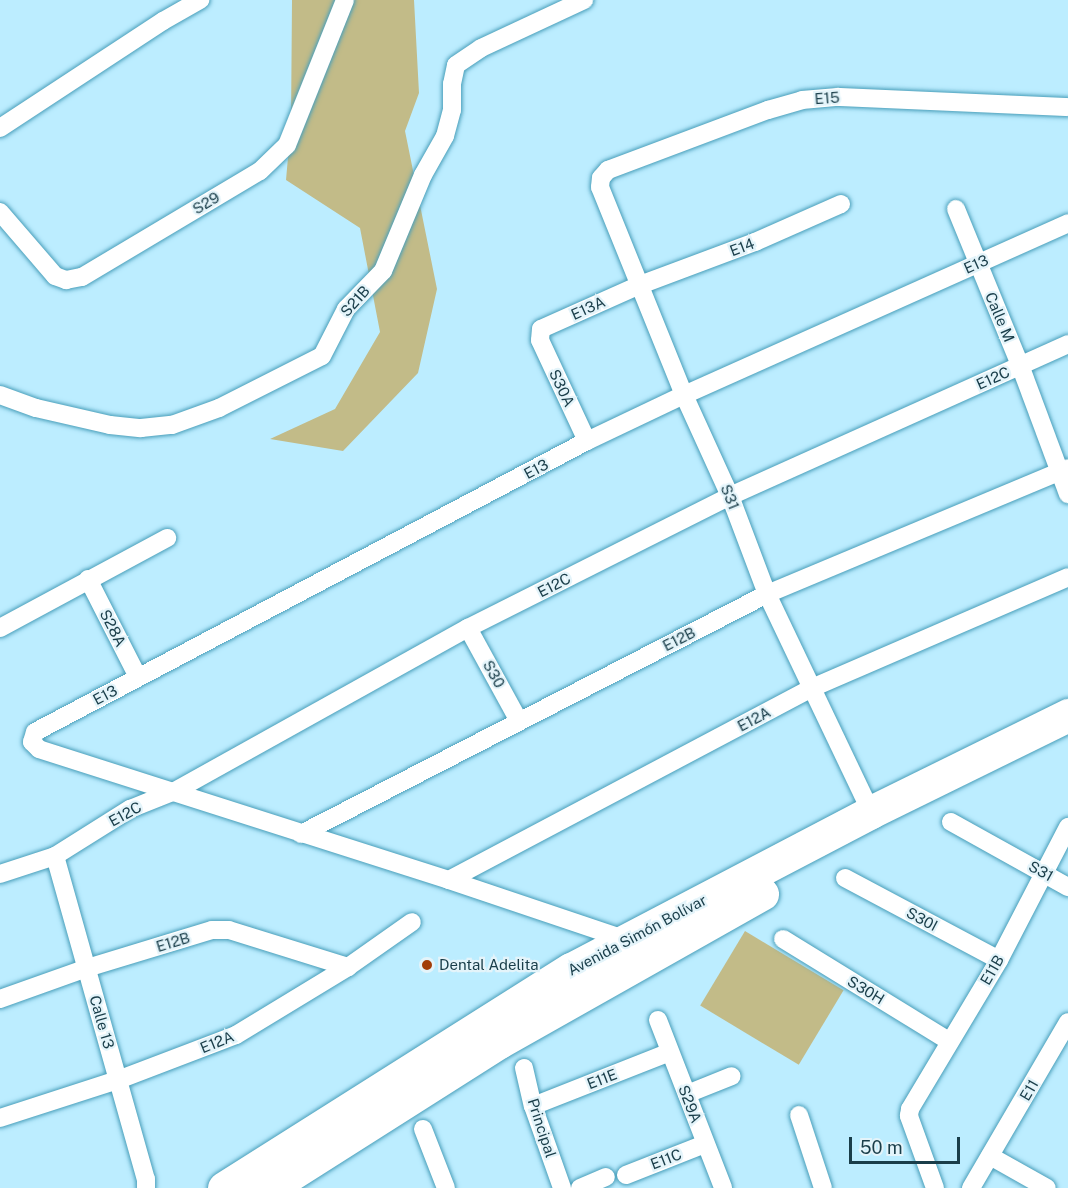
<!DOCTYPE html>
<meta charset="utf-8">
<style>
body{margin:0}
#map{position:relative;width:1068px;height:1188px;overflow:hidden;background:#bcedff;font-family:"Public Sans",sans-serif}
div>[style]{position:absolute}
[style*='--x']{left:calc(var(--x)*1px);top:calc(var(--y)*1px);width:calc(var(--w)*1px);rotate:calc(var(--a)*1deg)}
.green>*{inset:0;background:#c2bb88;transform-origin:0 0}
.roads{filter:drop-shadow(0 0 2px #489eba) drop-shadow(0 0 2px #489eba)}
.street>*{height:18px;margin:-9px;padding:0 9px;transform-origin:9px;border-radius:9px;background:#fff}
.highway>*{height:33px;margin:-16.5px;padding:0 16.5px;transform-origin:16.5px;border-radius:16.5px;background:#fff}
.dots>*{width:16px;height:16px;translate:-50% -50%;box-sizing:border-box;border:3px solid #e4f4fa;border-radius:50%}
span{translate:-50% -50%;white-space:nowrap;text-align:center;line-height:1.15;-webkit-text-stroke:4.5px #e4f4fa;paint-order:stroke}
.street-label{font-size:15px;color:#193d49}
.poi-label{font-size:15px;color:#193d49}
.left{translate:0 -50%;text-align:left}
.scale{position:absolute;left:849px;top:1137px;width:111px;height:27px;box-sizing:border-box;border:3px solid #193d49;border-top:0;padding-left:8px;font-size:18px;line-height:21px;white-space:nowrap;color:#193d49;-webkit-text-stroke:4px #e4f4fa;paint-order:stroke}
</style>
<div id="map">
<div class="green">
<div style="clip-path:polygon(292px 0,414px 0,419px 93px,405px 131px,437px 289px,418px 373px,343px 451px,270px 439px,335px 409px,380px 332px,360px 228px,286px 180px,291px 123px)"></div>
<div style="left:745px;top:931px;width:115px;height:87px;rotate:31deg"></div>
</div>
<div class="roads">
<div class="street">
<div style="--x:0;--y:128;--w:195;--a:-33.3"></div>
<div style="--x:163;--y:21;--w:43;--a:-29.6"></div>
<div style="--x:956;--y:209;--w:169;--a:67.7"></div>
<div style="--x:1020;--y:365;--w:138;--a:69.6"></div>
<div style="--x:0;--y:212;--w:84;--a:49.3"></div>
<div style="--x:55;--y:276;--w:12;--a:20"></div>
<div style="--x:66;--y:280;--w:16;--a:-11"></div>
<div style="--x:82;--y:277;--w:207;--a:-30.8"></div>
<div style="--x:260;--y:171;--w:37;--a:-44"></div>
<div style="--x:287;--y:145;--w:156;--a:-68.2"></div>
<div style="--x:0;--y:395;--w:38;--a:20"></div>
<div style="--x:36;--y:408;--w:76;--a:12.9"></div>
<div style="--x:110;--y:425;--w:31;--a:6"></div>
<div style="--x:141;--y:428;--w:31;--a:-6"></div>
<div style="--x:172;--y:425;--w:50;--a:-19.9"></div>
<div style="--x:219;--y:408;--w:115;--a:-26.8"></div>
<div style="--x:322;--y:356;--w:53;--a:-62.9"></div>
<div style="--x:346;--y:309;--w:53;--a:-45.8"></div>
<div style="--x:383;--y:271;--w:104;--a:-67.4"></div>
<div style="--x:423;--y:175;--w:45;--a:-60.6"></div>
<div style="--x:445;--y:136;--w:27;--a:-75"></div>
<div style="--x:452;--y:110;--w:26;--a:-90"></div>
<div style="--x:452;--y:84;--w:19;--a:-78"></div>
<div style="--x:456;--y:65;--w:30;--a:-34"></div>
<div style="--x:481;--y:48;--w:114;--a:-25"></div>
<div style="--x:587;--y:441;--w:111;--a:-115"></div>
<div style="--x:540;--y:340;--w:11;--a:-85"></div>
<div style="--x:541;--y:329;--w:108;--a:-24"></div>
<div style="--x:640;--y:285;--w:123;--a:-20.5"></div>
<div style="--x:755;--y:242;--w:94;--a:-23.8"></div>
<div style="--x:88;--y:579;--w:110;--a:63"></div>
<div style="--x:0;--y:628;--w:190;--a:-28.3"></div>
<div style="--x:468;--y:628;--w:106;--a:61.3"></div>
<div style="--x:871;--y:812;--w:242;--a:-115.5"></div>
<div style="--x:767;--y:594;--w:105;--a:-110.7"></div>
<div style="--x:730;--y:496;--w:111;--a:-114.5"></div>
<div style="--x:684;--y:395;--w:224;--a:-112"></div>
<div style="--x:600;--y:187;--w:9;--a:-84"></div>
<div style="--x:601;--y:178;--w:11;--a:-49"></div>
<div style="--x:608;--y:170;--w:171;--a:-20.6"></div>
<div style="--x:768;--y:110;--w:35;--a:-16"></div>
<div style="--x:802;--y:100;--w:36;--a:-5"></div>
<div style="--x:838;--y:97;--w:230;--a:2.5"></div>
<div style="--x:951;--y:822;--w:134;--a:29.1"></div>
<div style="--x:301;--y:834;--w:524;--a:-27.25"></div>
<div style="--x:767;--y:594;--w:326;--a:-22.7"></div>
<div style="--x:55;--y:856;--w:336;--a:74.3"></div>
<div style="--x:146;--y:1179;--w:9;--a:90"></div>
<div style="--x:0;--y:874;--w:58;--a:-18.1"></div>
<div style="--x:55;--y:856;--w:89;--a:-32.1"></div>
<div style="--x:130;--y:809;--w:48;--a:-21.8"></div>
<div style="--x:175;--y:791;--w:335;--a:-29.1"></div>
<div style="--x:468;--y:628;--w:293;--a:-26.7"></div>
<div style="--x:730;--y:496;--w:371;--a:-24.2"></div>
<div style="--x:845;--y:878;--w:174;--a:28"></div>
<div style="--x:449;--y:880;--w:411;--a:-27.9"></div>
<div style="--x:812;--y:688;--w:279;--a:-23.4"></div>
<div style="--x:783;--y:939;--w:195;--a:31.6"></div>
<div style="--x:627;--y:940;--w:188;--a:-161.4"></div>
<div style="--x:449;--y:880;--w:430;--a:-162.3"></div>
<div style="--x:39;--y:749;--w:10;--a:-135"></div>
<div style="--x:32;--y:742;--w:10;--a:-73"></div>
<div style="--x:35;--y:732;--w:624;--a:-27.8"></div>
<div style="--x:587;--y:441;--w:107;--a:-25.4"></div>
<div style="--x:684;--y:395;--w:421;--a:-24.1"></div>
<div style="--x:0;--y:999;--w:92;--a:-19.6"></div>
<div style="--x:87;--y:968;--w:131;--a:-16.9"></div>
<div style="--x:212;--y:930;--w:17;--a:0"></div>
<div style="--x:229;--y:930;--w:125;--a:17.3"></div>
<div style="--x:658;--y:1020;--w:180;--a:68.8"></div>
<div style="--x:524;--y:1068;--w:39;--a:77"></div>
<div style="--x:533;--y:1106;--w:87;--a:70.5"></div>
<div style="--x:687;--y:1094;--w:48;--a:-21.8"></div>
<div style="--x:533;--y:1106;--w:147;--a:-21.5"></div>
<div style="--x:799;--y:1115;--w:77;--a:71.8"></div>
<div style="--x:0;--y:1118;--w:124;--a:-17.9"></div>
<div style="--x:118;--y:1080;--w:126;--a:-20.9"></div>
<div style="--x:236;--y:1035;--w:131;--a:-31.3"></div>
<div style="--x:348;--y:967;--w:78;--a:-35.1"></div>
<div style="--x:423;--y:1129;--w:63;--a:68.7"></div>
<div style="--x:990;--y:1156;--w:65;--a:29.3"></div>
<div style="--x:626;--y:1175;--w:85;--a:-21.4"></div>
<div style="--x:580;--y:1188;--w:28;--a:-23"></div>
<div style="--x:935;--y:1188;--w:77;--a:-109.9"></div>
<div style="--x:909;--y:1116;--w:7;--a:-82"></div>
<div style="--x:910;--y:1109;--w:174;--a:-59.1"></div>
<div style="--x:999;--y:960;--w:150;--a:-62.6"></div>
<div style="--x:971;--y:1188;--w:192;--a:-59.7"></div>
</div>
<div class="highway">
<div style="--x:224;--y:1188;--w:410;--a:-32.3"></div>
<div style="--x:571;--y:969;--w:339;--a:-27.6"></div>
<div style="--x:871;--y:812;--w:220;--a:-26.2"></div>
<div style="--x:269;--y:1188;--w:272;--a:-32.4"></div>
<div style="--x:499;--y:1042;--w:302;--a:-29.4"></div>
</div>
</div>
<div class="dots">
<div style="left:427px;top:965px;background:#a23e09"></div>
</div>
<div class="street-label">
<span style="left:827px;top:98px;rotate:-4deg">E15</span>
<span style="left:206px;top:203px;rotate:-31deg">S29</span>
<span style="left:742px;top:247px;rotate:-21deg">E14</span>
<span style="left:976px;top:264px;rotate:-24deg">E13</span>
<span style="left:355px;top:301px;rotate:-48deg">S21B</span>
<span style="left:588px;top:308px;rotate:-24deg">E13A</span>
<span style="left:1000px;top:317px;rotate:67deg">Calle M</span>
<span style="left:993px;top:378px;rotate:-24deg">E12C</span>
<span style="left:562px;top:388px;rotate:65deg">S30A</span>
<span style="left:536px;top:469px;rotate:-28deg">E13</span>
<span style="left:730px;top:497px;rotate:68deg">S31</span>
<span style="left:554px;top:585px;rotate:-27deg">E12C</span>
<span style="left:113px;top:628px;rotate:63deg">S28A</span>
<span style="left:679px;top:639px;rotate:-27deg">E12B</span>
<span style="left:494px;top:674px;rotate:61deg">S30</span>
<span style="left:105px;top:695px;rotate:-28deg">E13</span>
<span style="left:754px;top:719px;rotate:-28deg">E12A</span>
<span style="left:125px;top:814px;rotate:-29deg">E12C</span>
<span style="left:1041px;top:871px;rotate:29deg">S31</span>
<span style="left:922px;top:919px;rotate:28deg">S30I</span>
<span style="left:637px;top:935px;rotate:-28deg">Avenida Simón Bolívar</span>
<span style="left:173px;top:942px;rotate:-17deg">E12B</span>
<span style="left:992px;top:970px;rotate:-60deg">E11B</span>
<span style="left:866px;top:990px;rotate:31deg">S30H</span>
<span style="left:102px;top:1022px;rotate:74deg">Calle 13</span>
<span style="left:217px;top:1042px;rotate:-22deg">E12A</span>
<span style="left:602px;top:1079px;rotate:-21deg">E11E</span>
<span style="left:1029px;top:1090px;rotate:-60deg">E11</span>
<span style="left:690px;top:1104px;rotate:69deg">S29A</span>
<span style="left:542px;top:1128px;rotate:72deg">Principal</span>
<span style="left:666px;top:1159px;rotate:-21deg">E11C</span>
</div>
<div class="poi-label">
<span class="left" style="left:439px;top:965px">Dental Adelita</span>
</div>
<div class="scale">50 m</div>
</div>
